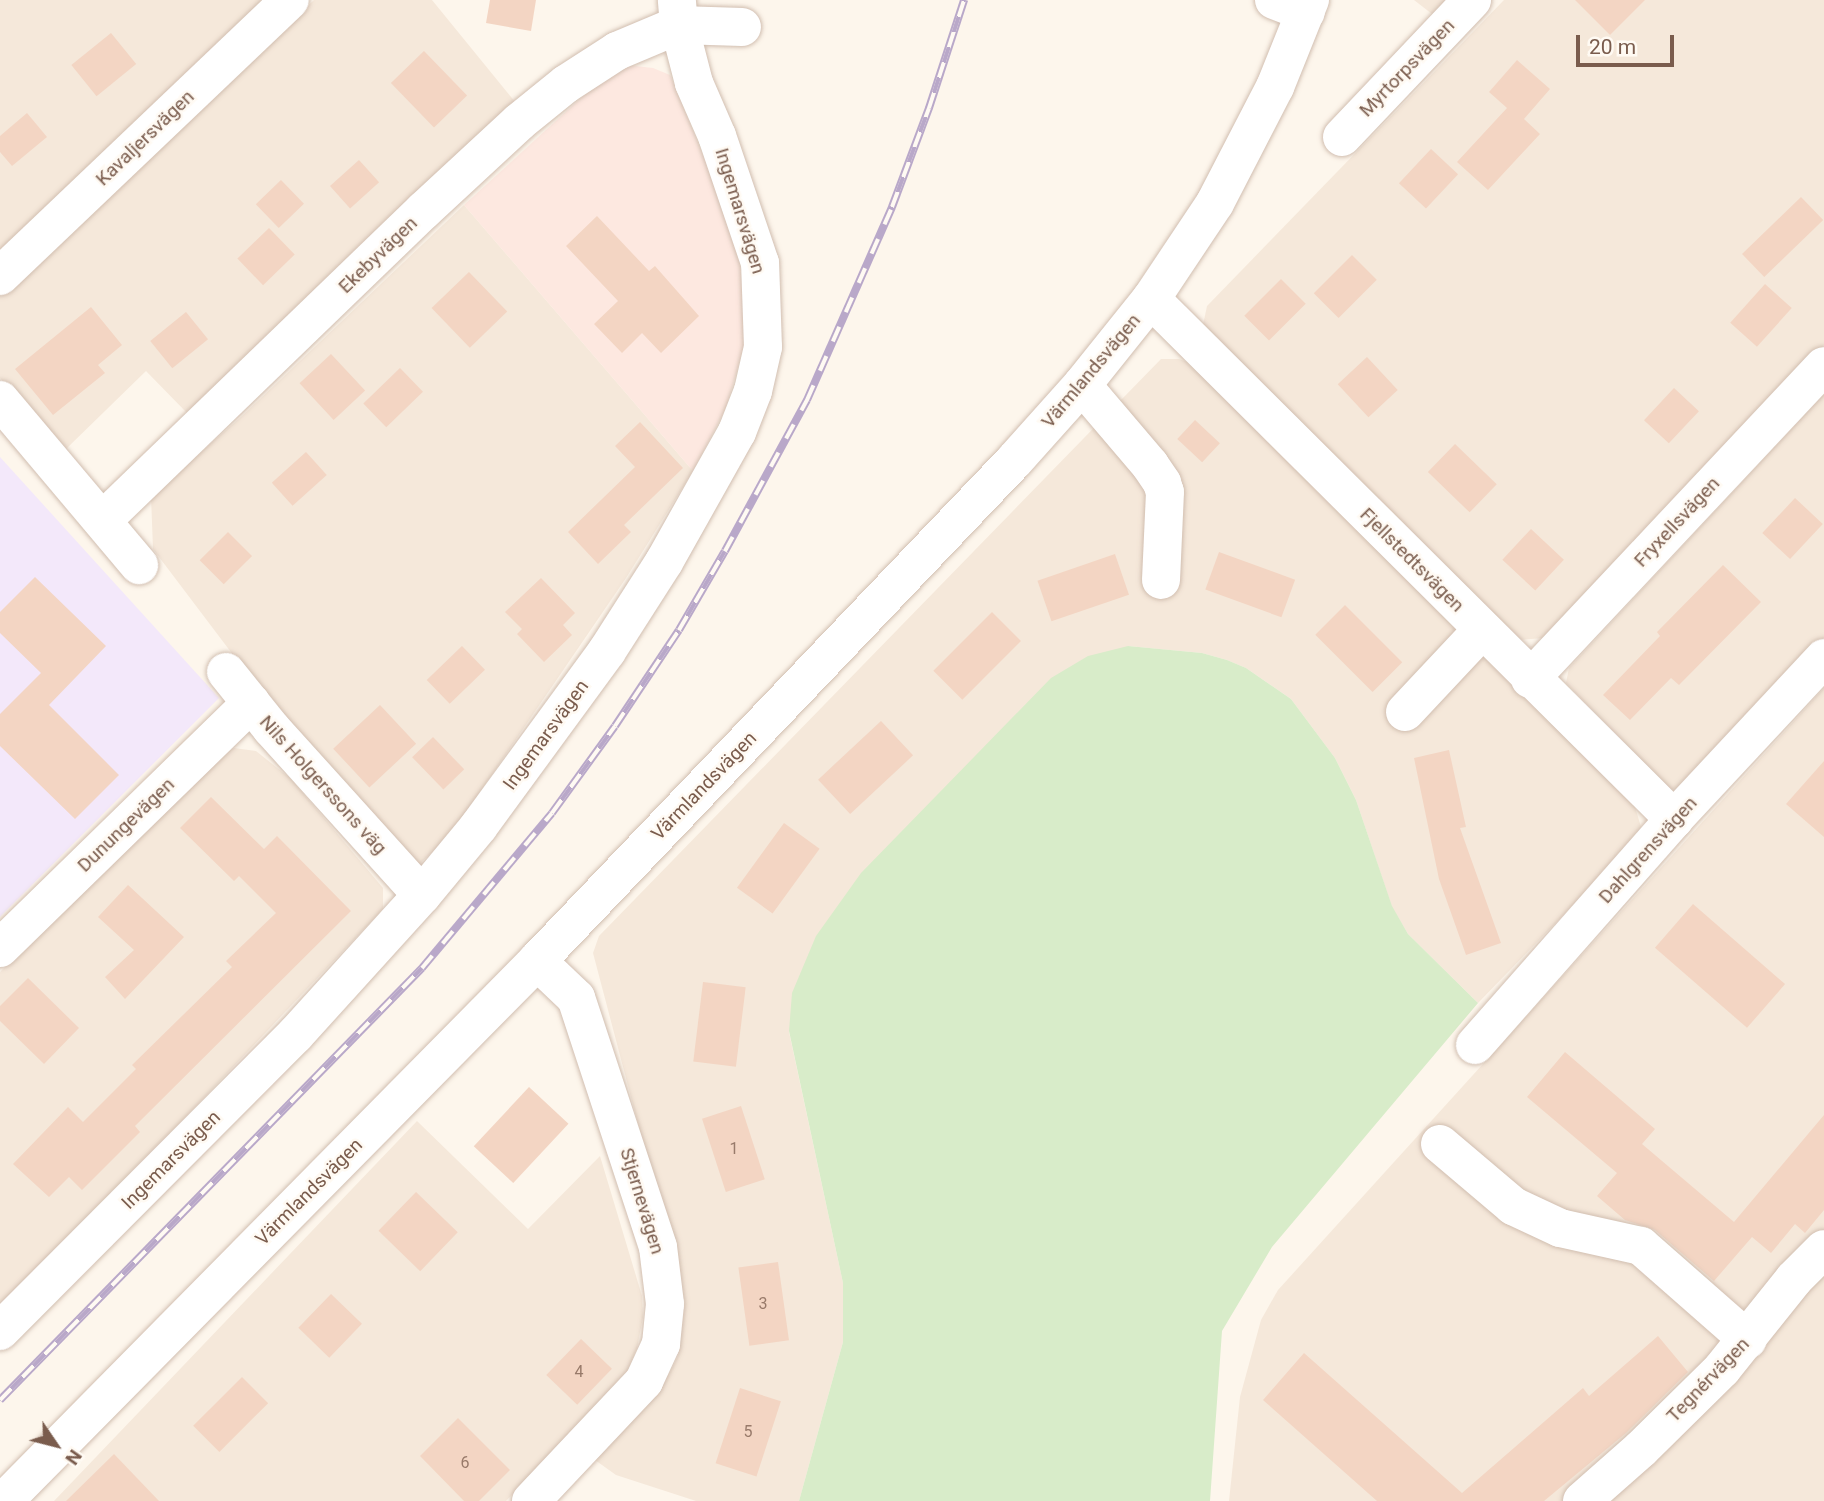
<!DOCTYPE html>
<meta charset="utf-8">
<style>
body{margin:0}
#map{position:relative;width:1824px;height:1501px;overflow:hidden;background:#fdf6ec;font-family:Roboto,sans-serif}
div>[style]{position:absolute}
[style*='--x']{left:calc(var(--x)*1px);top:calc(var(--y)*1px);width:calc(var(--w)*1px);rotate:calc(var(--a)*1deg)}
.residential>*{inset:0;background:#f5e8da}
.commercial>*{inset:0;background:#fde8e0}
.education>*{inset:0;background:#f3e8fa}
.green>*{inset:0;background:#d8ecc9}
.building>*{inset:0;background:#f3d5c3;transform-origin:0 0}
.roads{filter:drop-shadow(0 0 2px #d1beb0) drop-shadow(0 0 2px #d1beb0)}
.minor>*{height:38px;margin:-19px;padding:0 19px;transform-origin:19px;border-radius:19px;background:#fff}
.rail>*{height:8px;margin-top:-4px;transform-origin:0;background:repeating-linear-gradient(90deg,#fffaf3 0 16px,#b9a8c9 0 32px);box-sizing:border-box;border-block:2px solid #b9a8c9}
span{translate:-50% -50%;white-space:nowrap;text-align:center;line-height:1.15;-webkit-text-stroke:5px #fffaf3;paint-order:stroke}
.number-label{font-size:16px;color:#987a6a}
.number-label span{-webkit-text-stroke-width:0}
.street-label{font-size:19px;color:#7a5c4d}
.north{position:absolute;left:21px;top:1410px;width:70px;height:70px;-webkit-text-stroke:5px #fffaf3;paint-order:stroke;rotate:125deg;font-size:19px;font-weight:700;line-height:28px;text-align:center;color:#7a5c4d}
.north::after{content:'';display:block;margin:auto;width:24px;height:32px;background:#7a5c4d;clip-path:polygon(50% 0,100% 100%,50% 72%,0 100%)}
.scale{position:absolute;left:1576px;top:35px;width:98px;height:32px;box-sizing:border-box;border:4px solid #7a5c4d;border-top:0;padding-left:9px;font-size:21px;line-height:24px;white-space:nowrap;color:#7a5c4d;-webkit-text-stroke:5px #fffaf3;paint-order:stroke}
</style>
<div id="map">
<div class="residential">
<div style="clip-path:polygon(0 0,271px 0,0 251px)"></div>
<div style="clip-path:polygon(314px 0,432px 0,516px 103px,386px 220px,187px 413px,146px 371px,66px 449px,0 378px,0 293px)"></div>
<div style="clip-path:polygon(1414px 0,1446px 0,1432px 14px)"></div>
<div style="clip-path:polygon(1504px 0,1824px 0,1824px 345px,1544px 638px,1518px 640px,1203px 325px,1207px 306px)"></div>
<div style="clip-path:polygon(464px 205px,693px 471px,626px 578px,450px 836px,418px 865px,283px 721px,153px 549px,151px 496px,241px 417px)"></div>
<div style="clip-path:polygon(1161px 359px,1179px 359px,1199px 366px,1635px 807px,1641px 827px,1631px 845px,1478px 1003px,1408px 934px,1392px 907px,1356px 800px,1335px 758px,1291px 699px,1246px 668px,1227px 660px,1202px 653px,1128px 646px,789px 1032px,843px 1283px,843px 1342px,799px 1501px,696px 1501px,616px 1475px,595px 1460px,669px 1374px,678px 1356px,685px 1302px,593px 953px,599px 936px)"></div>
<div style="clip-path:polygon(1824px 394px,1824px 645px,1694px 788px,1670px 789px,1566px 683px,1569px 668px)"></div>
<div style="clip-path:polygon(1824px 688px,1824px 1501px,1229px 1501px,1240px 1397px,1261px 1320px,1278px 1290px)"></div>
<div style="clip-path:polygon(234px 748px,256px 751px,291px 779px,383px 888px,383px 909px,155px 1149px,0 1304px,0 972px,214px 760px)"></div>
<div style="clip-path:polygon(417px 1121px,528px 1229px,600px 1156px,642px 1296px,643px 1317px,637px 1348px,625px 1377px,506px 1501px,54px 1501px)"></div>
</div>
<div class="commercial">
<div style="clip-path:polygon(626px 65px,653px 68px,670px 75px,735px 233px,745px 299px,746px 339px,726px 408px,693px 471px,464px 205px,606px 75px)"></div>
</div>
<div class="education">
<div style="clip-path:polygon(0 457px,219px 698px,0 917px)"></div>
</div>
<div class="green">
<div style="clip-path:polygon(1128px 646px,1202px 653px,1227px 660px,1246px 668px,1291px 699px,1335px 758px,1356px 800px,1392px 906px,1408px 934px,1478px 1003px,1272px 1247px,1222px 1331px,1210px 1501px,799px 1501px,843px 1342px,843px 1283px,789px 1031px,792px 993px,816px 936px,861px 873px,1051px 678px,1088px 656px)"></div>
</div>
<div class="building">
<div style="clip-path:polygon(490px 0,536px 0,531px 31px,486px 23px)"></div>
<div style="clip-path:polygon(1575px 0,1645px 0,1610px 35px)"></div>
<div style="left:111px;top:33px;width:40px;height:51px;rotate:51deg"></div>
<div style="left:424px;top:51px;width:62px;height:46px;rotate:46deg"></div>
<div style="clip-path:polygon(1517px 60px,1550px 89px,1524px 119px,1540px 134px,1488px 190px,1457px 162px,1507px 108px,1489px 92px)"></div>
<div style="clip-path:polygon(27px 113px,47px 137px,12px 166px,0 152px,0 136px)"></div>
<div style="left:1431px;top:149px;width:37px;height:47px;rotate:43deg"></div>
<div style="left:359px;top:160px;width:30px;height:39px;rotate:48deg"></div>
<div style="left:281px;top:180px;width:33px;height:35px;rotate:46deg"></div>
<div style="left:1801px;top:197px;width:32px;height:82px;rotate:46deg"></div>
<div style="clip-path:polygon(597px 216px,649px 271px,655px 266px,699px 316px,661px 353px,642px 333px,622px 353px,594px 324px,618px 301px,566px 246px)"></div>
<div style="left:269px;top:228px;width:37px;height:44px;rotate:46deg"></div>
<div style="left:1352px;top:255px;width:35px;height:54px;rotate:45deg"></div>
<div style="left:469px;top:272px;width:55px;height:52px;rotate:46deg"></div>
<div style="left:1281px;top:279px;width:35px;height:52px;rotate:45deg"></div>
<div style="left:1765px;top:284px;width:36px;height:52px;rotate:42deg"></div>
<div style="clip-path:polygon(91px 307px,122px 345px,98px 365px,105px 373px,53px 415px,15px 369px)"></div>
<div style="left:186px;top:312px;width:35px;height:46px;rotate:51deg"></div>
<div style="left:331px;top:354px;width:50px;height:43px;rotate:47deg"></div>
<div style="left:1367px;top:357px;width:45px;height:40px;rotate:47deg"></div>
<div style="left:400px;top:368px;width:33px;height:51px;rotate:46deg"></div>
<div style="left:1674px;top:388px;width:34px;height:44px;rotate:43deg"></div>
<div style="left:1195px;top:420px;width:34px;height:26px;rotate:43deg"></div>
<div style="clip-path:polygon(640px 422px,683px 468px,624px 525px,631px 532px,598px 564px,568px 532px,635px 467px,615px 446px)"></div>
<div style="left:1455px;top:444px;width:58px;height:39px;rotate:44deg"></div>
<div style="left:306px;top:452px;width:31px;height:46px;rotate:48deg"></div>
<div style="left:1795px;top:498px;width:38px;height:48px;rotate:43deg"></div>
<div style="left:1531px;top:529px;width:45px;height:42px;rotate:43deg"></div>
<div style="left:228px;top:532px;width:34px;height:40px;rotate:45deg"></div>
<div style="left:1219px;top:552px;width:81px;height:40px;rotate:20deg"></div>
<div style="left:1115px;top:554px;width:43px;height:82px;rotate:71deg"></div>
<div style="clip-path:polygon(1723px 565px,1761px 602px,1679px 685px,1671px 678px,1630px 720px,1603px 695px,1660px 636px,1657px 632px)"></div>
<div style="clip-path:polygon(35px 577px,106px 646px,49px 705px,119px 775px,75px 819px,0 746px,0 714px,41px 673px,0 633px,0 612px)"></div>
<div style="clip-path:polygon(541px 578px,575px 613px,563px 625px,572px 635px,544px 662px,517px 634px,522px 629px,505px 612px)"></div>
<div style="left:1345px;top:605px;width:81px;height:42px;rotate:45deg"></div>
<div style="left:992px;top:612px;width:41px;height:83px;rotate:45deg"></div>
<div style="left:462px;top:646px;width:33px;height:49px;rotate:46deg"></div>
<div style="left:380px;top:705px;width:53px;height:64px;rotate:47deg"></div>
<div style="left:881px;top:721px;width:47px;height:86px;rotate:47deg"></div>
<div style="left:433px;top:737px;width:45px;height:29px;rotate:46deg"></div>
<div style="clip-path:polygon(1449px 750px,1466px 827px,1460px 828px,1501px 943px,1466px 955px,1439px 879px,1414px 758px)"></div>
<div style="clip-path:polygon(1824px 761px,1824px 837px,1786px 804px)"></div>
<div style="clip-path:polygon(211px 797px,264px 849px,277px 836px,351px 911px,135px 1126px,140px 1132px,82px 1190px,69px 1177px,49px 1197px,13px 1164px,68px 1107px,83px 1122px,136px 1069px,132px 1065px,232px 967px,226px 961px,276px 913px,239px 876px,234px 881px,180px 828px)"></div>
<div style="left:784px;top:823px;width:44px;height:80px;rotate:36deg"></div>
<div style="clip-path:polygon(128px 885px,184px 937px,125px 999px,105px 977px,134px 950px,98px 917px)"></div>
<div style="left:1693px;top:904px;width:122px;height:58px;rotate:41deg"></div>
<div style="clip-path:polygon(28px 978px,79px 1028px,44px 1064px,0 1021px,0 1006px)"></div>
<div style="left:703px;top:982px;width:43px;height:80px;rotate:7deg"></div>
<div style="clip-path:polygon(1565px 1052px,1655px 1129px,1642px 1144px,1734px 1222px,1824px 1115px,1824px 1210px,1805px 1233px,1795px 1224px,1771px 1253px,1752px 1237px,1714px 1281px,1655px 1230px,1625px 1220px,1597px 1196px,1617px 1173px,1527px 1097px)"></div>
<div style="left:529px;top:1087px;width:54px;height:81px;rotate:43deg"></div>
<div style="left:741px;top:1106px;width:77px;height:41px;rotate:72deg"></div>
<div style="left:416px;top:1192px;width:58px;height:54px;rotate:44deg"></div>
<div style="left:778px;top:1262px;width:79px;height:40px;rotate:82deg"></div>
<div style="left:331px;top:1294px;width:43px;height:47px;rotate:44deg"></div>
<div style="clip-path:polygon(1658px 1336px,1688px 1372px,1626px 1433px,1544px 1501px,1377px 1501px,1263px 1400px,1304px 1353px,1462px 1493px,1583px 1388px,1589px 1396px)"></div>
<div style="left:581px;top:1339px;width:43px;height:50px;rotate:44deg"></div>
<div style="left:242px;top:1377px;width:37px;height:69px;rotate:45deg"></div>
<div style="left:740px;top:1388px;width:43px;height:79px;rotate:18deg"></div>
<div style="clip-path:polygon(458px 1418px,510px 1470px,479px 1501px,464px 1501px,420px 1456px)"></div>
<div style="clip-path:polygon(114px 1454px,159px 1501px,66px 1501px)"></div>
</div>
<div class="roads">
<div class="minor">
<div style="--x:1274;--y:0;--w:34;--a:21"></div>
<div style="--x:1342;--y:137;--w:189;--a:-46.5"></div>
<div style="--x:0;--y:276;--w:400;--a:-43.6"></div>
<div style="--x:1151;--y:299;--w:738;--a:44.84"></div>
<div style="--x:1082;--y:385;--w:105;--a:49.6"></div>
<div style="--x:1150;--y:465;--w:22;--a:56"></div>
<div style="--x:1162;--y:483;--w:9;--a:72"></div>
<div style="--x:1165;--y:492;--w:88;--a:92.6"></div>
<div style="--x:0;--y:400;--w:216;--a:49.9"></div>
<div style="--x:103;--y:520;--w:445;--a:-44"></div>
<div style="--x:423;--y:211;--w:131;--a:-42.8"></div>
<div style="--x:519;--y:122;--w:60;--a:-39"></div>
<div style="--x:566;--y:84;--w:61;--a:-32.9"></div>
<div style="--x:617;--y:51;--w:67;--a:-22.8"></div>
<div style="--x:679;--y:25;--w:63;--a:1.8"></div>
<div style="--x:226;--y:672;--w:72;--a:51.2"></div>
<div style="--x:271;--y:728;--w:225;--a:47.9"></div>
<div style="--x:1530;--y:679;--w:429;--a:-46.8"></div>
<div style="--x:1405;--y:712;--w:112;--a:-46.8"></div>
<div style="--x:0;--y:948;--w:351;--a:-44.3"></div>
<div style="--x:1475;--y:1045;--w:301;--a:-48.6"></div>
<div style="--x:1674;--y:819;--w:220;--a:-47"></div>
<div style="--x:1440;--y:1144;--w:96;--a:40.3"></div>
<div style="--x:1513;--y:1206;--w:52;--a:25.1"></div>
<div style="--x:1560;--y:1228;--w:83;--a:12.5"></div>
<div style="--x:1641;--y:1246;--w:142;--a:41.3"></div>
<div style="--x:0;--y:1331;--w:418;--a:-45.1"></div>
<div style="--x:295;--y:1035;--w:189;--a:-47.8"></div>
<div style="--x:422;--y:895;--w:89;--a:-50.4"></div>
<div style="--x:479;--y:826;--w:217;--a:-53.8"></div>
<div style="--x:607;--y:651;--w:106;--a:-57.4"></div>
<div style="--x:664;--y:562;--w:149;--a:-60.7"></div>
<div style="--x:737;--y:432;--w:44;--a:-68.7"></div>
<div style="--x:753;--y:391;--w:45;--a:-77.2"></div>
<div style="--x:763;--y:347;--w:84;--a:-92"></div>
<div style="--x:760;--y:263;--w:134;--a:-108.7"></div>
<div style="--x:717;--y:136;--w:58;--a:-113.5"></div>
<div style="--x:694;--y:83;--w:60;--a:-104.5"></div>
<div style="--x:679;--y:25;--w:25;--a:-95"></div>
<div style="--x:4;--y:1501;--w:759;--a:-45.37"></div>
<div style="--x:537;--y:961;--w:691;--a:-46.35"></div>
<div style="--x:1014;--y:461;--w:102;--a:-48.2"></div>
<div style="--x:1082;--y:385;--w:110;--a:-51.3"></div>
<div style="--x:1151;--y:299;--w:115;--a:-56.3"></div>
<div style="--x:1215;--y:203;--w:131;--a:-62.7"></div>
<div style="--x:1275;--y:87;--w:94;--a:-68.1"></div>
<div style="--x:531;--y:1501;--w:165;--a:-46.7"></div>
<div style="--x:644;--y:1381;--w:41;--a:-65.3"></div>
<div style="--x:661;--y:1344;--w:40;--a:-84.3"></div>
<div style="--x:665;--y:1304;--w:57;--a:-97"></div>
<div style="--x:658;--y:1247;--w:262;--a:-108.2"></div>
<div style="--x:576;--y:998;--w:54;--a:-136.5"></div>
<div style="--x:1582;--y:1501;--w:79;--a:-41.4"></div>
<div style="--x:1641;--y:1449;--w:114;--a:-44.6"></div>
<div style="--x:1722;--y:1369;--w:115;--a:-51.3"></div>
<div style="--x:1794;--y:1279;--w:42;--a:-45"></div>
</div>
</div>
<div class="rail">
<div style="--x:0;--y:1400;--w:604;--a:-45.67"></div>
<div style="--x:422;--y:968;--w:202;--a:-50"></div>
<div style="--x:552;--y:813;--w:107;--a:-54.1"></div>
<div style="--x:615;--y:726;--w:115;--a:-56.3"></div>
<div style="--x:679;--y:630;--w:91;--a:-59.8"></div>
<div style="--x:725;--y:551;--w:172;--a:-61.5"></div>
<div style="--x:807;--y:400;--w:211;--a:-66.2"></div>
<div style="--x:892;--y:207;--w:106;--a:-69.5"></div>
<div style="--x:929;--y:108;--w:114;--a:-72"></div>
</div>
<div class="number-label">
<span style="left:734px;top:1149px">1</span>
<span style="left:763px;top:1304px">3</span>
<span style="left:579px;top:1372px">4</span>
<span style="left:748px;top:1432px">5</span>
<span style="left:465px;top:1463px">6</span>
</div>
<div class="street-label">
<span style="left:1407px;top:68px;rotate:-46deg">Myrtorpsvägen</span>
<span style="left:145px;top:138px;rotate:-44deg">Kavaljersvägen</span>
<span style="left:740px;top:211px;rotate:73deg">Ingemarsvägen</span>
<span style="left:378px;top:255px;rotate:-44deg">Ekebyvägen</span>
<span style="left:1091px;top:371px;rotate:-50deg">Värmlandsvägen</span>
<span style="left:1677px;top:522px;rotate:-47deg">Fryxellsvägen</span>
<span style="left:1412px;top:560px;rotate:45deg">Fjellstedtsvägen</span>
<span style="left:546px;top:735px;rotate:-54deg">Ingemarsvägen</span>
<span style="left:323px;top:785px;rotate:48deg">Nils Holgerssons väg</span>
<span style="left:704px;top:786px;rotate:-46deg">Värmlandsvägen</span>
<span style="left:126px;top:825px;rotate:-44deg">Dunungevägen</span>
<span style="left:1648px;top:850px;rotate:-48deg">Dahlgrensvägen</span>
<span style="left:171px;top:1160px;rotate:-45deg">Ingemarsvägen</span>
<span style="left:309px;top:1192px;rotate:-45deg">Värmlandsvägen</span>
<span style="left:642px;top:1201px;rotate:73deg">Stjernevägen</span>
<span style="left:1708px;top:1380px;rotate:-46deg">Tegnérvägen</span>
</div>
<div class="north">N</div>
<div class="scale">20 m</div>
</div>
